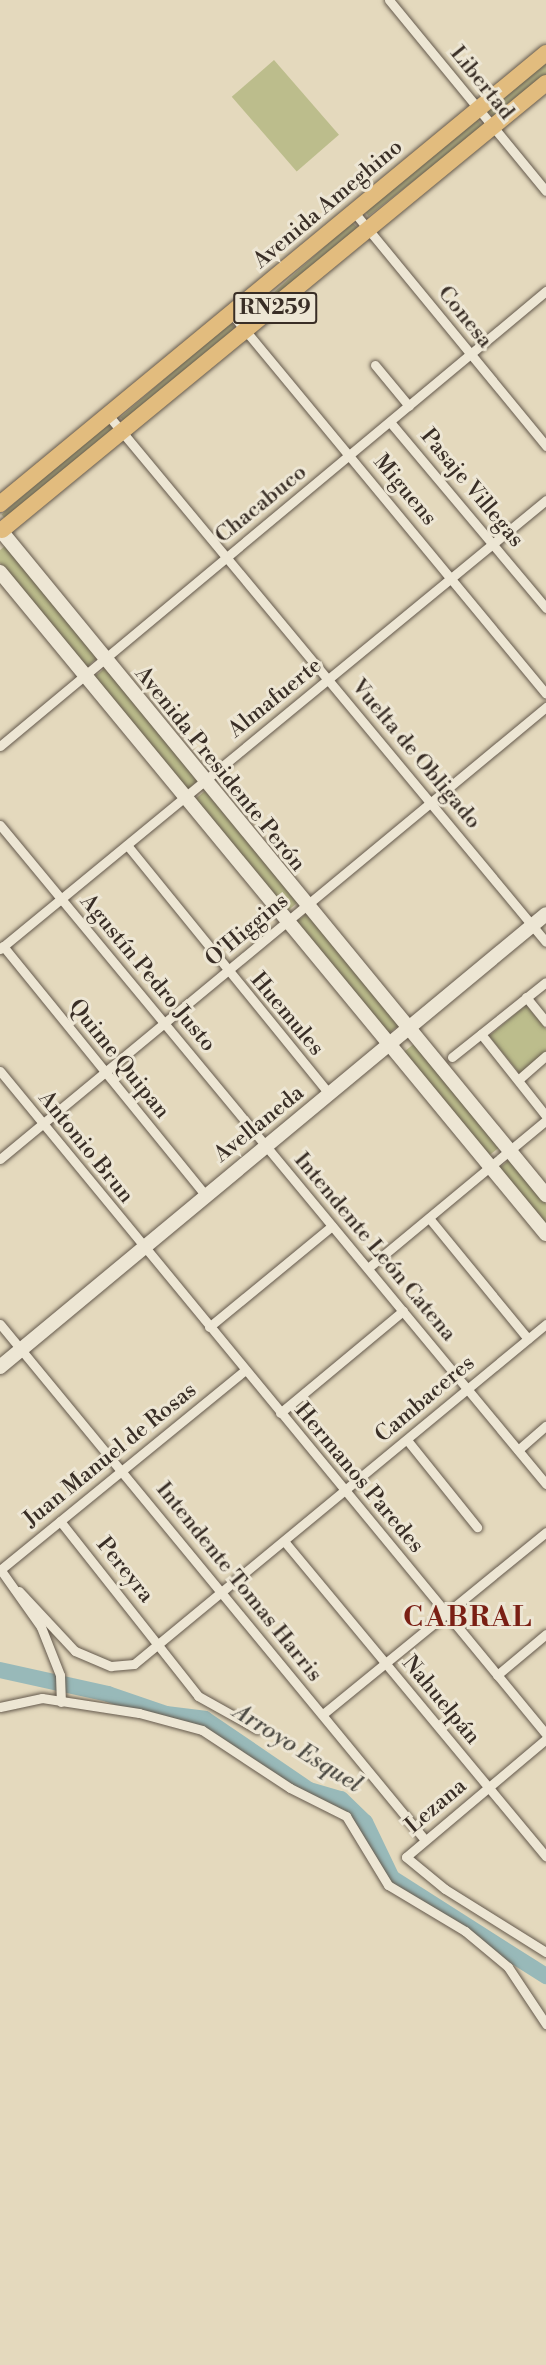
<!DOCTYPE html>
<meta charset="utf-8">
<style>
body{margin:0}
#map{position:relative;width:546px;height:2365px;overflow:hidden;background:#e4d9bd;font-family:"Libre Bodoni",serif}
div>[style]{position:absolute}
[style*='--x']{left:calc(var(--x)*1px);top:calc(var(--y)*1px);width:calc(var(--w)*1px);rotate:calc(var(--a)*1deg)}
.green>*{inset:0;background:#bcbd8c;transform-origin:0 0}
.river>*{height:16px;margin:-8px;padding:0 8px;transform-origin:8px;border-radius:8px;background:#98b9b9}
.roads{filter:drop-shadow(0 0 2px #64594c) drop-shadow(0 0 2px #64594c)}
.street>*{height:9px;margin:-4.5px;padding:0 4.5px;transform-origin:4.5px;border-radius:4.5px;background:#ede6d4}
.secondary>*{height:14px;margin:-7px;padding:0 7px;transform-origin:7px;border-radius:7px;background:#ede6d4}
.highway>*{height:16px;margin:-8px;padding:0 8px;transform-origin:8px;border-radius:8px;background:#e2bc7e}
span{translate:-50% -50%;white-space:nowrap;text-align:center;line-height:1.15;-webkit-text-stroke:6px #ede6d4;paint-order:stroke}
.shield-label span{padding:2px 4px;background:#ede6d4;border:2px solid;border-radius:4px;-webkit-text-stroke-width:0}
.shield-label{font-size:21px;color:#392e26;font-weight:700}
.street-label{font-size:22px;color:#392e26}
.water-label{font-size:24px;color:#4c4a43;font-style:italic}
.district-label{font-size:28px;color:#7a1f14;font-weight:700;letter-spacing:1.5px}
</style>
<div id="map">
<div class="green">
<div style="left:274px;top:60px;width:99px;height:56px;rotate:49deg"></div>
<div style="clip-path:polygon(546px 61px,546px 75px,495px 119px,487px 110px)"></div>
<div style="left:476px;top:118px;width:11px;height:145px;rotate:52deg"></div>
<div style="left:352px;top:222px;width:12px;height:141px;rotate:48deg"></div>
<div style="left:230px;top:322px;width:11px;height:145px;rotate:49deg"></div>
<div style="left:108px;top:422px;width:11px;height:141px;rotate:49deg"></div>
<div style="clip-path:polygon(5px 546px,98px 657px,87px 667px,0 563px,0 550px)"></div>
<div style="left:105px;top:668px;width:146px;height:16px;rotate:50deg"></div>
<div style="left:205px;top:791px;width:145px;height:16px;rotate:50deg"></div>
<div style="left:307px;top:913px;width:145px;height:16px;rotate:50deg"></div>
<div style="clip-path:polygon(526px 1005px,546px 1029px,546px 1052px,520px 1074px,489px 1036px)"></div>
<div style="left:415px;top:1043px;width:134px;height:14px;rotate:51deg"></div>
<div style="clip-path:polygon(509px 1160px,546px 1204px,546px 1228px,497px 1170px)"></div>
</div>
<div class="river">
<div style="--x:0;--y:1670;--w:111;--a:12.5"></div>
<div style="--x:108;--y:1694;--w:61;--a:19"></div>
<div style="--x:166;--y:1714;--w:39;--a:7"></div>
<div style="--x:205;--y:1719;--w:126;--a:34.3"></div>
<div style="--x:309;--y:1790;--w:33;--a:16"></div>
<div style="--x:341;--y:1799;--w:33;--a:44"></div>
<div style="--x:365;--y:1822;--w:62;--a:64.3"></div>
<div style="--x:392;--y:1878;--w:183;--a:32.5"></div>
</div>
<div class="roads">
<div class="street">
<div style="--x:389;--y:0;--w:247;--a:50.6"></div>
<div style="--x:354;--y:212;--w:303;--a:50.6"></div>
<div style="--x:231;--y:313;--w:494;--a:50.4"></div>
<div style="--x:375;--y:365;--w:53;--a:50.3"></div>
<div style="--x:108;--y:415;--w:685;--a:50.27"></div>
<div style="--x:390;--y:422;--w:243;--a:50"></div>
<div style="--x:0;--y:746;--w:711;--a:-39.81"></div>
<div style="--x:0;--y:825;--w:856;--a:50.36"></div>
<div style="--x:127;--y:845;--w:321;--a:50.9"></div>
<div style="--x:3;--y:946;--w:321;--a:50.9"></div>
<div style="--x:0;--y:949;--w:707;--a:-39.43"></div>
<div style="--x:526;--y:997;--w:32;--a:51"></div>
<div style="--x:481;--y:1034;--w:105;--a:51.6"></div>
<div style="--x:452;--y:1057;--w:120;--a:-38.6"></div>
<div style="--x:0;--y:1071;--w:859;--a:50.53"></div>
<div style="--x:518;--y:1080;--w:37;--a:-41"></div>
<div style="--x:0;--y:1159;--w:709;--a:-39.62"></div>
<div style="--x:429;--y:1218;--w:156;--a:50.7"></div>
<div style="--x:368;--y:1268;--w:231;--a:-39.7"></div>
<div style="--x:0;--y:1324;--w:668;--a:50.52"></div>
<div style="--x:209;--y:1327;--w:159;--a:-39.4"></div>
<div style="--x:280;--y:1413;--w:160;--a:-39.7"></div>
<div style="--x:407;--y:1440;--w:112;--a:51.2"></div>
<div style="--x:518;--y:1450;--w:37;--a:-41"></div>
<div style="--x:60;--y:1521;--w:223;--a:51.7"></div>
<div style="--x:198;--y:1696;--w:68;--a:29.2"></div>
<div style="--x:284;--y:1541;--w:410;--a:50.3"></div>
<div style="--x:0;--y:1569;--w:71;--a:54.7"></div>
<div style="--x:41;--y:1627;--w:52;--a:68.4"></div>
<div style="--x:60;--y:1675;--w:27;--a:88"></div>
<div style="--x:0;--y:1570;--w:316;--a:-39.2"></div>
<div style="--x:19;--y:1591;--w:82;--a:47"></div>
<div style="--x:75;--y:1651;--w:39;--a:23"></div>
<div style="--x:111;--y:1666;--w:23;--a:-5"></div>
<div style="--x:134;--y:1664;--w:534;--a:-39.53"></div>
<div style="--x:497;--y:1675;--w:64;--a:-39.9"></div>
<div style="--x:0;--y:1707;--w:43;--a:-12.1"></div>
<div style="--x:42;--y:1698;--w:98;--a:8.8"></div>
<div style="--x:139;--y:1713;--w:65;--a:15.1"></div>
<div style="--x:202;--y:1730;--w:105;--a:33.4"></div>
<div style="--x:290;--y:1788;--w:63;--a:26.6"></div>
<div style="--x:346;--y:1816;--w:81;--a:58.7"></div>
<div style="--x:388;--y:1885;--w:90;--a:30.9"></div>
<div style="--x:465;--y:1931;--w:56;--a:39.9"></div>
<div style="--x:508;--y:1967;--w:69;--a:56.3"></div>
<div style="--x:323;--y:1714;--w:288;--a:-39.2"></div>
<div style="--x:546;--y:1739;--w:183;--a:139.9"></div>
<div style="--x:406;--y:1857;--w:50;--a:39.4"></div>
<div style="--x:445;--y:1889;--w:119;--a:32"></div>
</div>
<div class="secondary">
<div style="--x:2;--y:532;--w:858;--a:50.63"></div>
<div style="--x:0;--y:572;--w:858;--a:50.49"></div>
<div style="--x:0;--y:1367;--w:709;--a:-39.68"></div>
</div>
<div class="highway">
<div style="--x:0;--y:504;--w:708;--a:-39.56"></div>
<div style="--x:2;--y:530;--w:704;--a:-39.41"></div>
</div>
</div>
<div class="shield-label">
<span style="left:275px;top:308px">RN259</span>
</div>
<div class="street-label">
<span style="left:482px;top:83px;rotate:51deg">Libertad</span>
<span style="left:328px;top:204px;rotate:-40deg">Avenida Ameghino</span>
<span style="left:465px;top:317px;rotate:51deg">Conesa</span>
<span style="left:472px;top:488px;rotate:50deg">Pasaje Villegas</span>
<span style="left:405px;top:490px;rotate:50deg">Miguens</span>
<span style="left:261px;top:504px;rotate:-39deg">Chacabuco</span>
<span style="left:275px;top:698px;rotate:-39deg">Almafuerte</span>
<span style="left:416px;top:754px;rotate:50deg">Vuelta de Obligado</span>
<span style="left:220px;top:769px;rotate:51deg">Avenida Presidente Perón</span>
<span style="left:247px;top:930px;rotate:-40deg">O'Higgins</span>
<span style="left:148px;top:973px;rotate:50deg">Agustín Pedro Justo</span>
<span style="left:287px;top:1014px;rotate:50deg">Huemules</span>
<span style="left:119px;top:1059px;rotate:51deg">Quime Quipan</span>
<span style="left:259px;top:1124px;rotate:-39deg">Avellaneda</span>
<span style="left:86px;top:1147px;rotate:51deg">Antonio Brun</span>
<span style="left:375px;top:1247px;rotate:50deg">Intendente León Catena</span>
<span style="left:425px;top:1399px;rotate:-40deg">Cambaceres</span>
<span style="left:110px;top:1455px;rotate:-39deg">Juan Manuel de Rosas</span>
<span style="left:359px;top:1478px;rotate:50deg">Hermanos Paredes</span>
<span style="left:125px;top:1570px;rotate:51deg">Pereyra</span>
<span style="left:239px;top:1582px;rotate:51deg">Intendente Tomas Harris</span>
<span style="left:441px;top:1700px;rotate:50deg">Nahuelpán</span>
<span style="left:436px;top:1806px;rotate:-40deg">Lezana</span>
</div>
<div class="water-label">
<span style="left:297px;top:1749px;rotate:32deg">Arroyo Esquel</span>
</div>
<div class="district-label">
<span style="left:468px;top:1618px">CABRAL</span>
</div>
</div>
